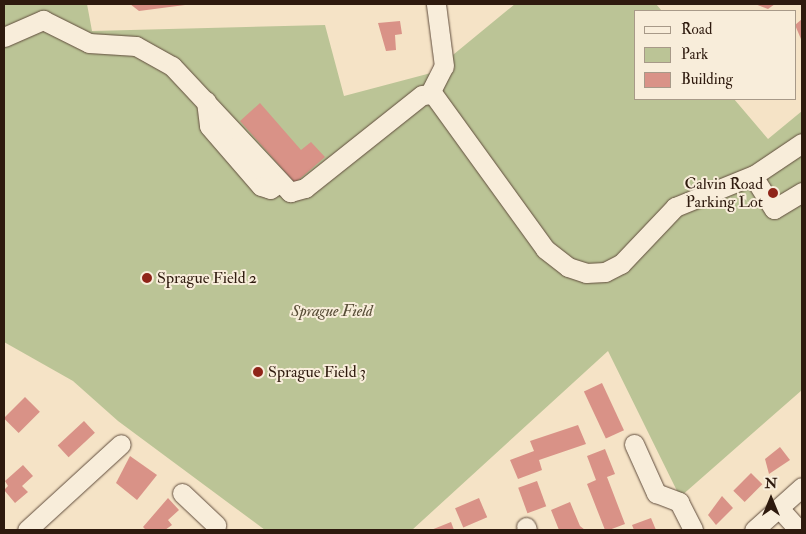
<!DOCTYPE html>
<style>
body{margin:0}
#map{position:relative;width:806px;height:534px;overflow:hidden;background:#f5e3c6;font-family:"IM FELL Double Pica",serif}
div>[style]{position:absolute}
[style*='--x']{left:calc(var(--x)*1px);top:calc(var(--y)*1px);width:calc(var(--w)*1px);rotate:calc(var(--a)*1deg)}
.green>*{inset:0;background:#bbc496}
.building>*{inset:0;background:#d99287;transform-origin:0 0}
.roads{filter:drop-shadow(0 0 1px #604c3c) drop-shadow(0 0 1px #604c3c)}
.minor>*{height:19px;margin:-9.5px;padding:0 9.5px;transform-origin:9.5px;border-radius:9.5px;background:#f8edda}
.dots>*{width:14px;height:14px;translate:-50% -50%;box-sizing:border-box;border:2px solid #f8edda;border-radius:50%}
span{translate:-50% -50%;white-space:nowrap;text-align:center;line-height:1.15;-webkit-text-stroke:4px #f8edda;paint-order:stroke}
.poi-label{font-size:16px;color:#2e1a0e}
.right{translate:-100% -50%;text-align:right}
.left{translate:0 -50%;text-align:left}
.park-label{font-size:16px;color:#584d37;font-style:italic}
.frame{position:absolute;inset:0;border:5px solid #2e1a0e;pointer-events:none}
.legend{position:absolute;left:634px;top:10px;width:162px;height:90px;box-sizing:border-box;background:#f8edda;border:1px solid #a79988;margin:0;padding:6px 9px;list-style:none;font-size:15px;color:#2e1a0e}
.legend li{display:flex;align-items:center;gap:10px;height:25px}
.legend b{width:25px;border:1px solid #a79988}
.north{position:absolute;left:746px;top:474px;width:50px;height:50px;-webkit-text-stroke:4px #f8edda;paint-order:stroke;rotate:0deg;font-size:14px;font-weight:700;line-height:20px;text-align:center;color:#2e1a0e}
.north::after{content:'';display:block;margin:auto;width:18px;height:22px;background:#2e1a0e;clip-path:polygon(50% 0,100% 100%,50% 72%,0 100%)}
</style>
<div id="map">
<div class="green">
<div style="clip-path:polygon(4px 4px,87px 4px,92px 31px,325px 25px,344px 96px,431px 73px,515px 4px,656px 4px,662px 11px,635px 11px,635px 99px,734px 99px,768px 139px,802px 111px,802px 390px,680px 497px,608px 351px,412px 530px,265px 530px,118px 421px,73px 381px,4px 342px)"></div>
</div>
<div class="building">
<div style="clip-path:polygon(130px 4px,184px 4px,185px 5px,139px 11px)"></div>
<div style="clip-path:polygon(755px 4px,775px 4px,768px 9px)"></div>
<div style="clip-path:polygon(802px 19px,802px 38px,801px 39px,795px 25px)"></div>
<div style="clip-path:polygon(400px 21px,402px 34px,395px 35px,396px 50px,386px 51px,378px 23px)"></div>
<div style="clip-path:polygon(260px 103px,301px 150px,311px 142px,325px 157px,295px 183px,240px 121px)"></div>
<div style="left:602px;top:383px;width:52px;height:20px;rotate:65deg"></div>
<div style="left:25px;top:397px;width:21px;height:30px;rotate:45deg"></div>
<div style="left:84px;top:421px;width:16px;height:36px;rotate:47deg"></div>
<div style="clip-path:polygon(578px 425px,586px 444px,539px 460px,542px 470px,518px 479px,510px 460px,534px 451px,530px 441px)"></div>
<div style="clip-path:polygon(780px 447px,790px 460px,769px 474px,765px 459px)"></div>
<div style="clip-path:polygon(605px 449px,615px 474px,607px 477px,625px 524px,609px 530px,605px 530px,587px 484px,596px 480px,587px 456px)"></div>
<div style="clip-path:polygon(130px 456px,157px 475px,137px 500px,116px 483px)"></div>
<div style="clip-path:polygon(23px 465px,33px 476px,22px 486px,28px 492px,15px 503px,4px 490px,8px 486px,5px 481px)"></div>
<div style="left:751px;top:473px;width:16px;height:25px;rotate:45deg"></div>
<div style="left:537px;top:481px;width:27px;height:20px;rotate:70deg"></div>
<div style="clip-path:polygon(722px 496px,733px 508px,716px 525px,708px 515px)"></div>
<div style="clip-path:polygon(168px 498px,179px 510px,168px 520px,172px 525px,165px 530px,146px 530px,143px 527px)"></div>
<div style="left:479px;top:498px;width:21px;height:26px;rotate:67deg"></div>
<div style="clip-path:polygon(570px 502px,580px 526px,585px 530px,559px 530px,551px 510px)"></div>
<div style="clip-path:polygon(651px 518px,656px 530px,634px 530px,632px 525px)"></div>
<div style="clip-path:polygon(451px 522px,454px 530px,431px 530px)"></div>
</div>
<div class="roads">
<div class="minor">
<div style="--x:43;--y:20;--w:51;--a:26.6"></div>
<div style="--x:89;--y:43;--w:47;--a:3.7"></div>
<div style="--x:136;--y:46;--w:41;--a:29.1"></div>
<div style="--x:172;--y:66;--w:173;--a:46.9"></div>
<div style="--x:290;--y:192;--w:16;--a:-15"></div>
<div style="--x:305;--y:188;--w:149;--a:-38.5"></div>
<div style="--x:422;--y:95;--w:11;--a:-5"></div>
<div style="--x:433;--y:94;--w:191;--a:54.1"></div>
<div style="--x:545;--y:249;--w:29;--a:38"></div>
<div style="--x:568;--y:267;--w:19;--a:18"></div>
<div style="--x:586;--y:273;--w:19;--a:-3"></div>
<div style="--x:605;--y:272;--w:18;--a:-27"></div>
<div style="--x:621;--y:264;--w:79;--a:-46.5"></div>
<div style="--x:675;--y:207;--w:85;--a:-22.1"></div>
<div style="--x:4;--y:37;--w:43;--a:-23.6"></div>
<div style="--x:430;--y:93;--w:30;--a:-63"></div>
<div style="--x:444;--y:66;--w:63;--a:-97.4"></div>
<div style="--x:206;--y:101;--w:25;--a:83"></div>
<div style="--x:209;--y:126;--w:79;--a:49.1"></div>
<div style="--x:261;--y:186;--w:9;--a:18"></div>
<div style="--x:270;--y:189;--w:11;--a:-34"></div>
<div style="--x:802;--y:143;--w:59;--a:146"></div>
<div style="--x:753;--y:176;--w:39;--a:58"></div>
<div style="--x:774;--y:209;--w:33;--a:-31"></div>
<div style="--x:634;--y:444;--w:54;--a:65.8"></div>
<div style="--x:656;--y:493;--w:25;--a:21"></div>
<div style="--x:679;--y:502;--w:31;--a:63"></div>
<div style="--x:182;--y:493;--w:47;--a:43.3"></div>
<div style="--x:779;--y:508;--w:30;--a:48"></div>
<div style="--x:526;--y:527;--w:3;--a:72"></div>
<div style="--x:27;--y:530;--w:127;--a:-42.5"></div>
<div style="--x:754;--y:530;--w:64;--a:-41.9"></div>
</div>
</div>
<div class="dots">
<div style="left:773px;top:193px;background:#8f2418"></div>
<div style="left:147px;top:278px;background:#8f2418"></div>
<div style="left:258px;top:372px;background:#8f2418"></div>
</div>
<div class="poi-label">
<span class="right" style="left:763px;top:193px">Calvin Road<br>Parking Lot</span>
<span class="left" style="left:157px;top:278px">Sprague Field 2</span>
<span class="left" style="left:268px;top:372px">Sprague Field 3</span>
</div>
<div class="park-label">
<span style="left:332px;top:311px">Sprague Field</span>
</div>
<div class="frame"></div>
<ul class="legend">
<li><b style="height:6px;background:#f8edda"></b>Road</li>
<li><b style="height:14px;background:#bbc496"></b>Park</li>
<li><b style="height:14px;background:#d99287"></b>Building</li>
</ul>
<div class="north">N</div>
</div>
